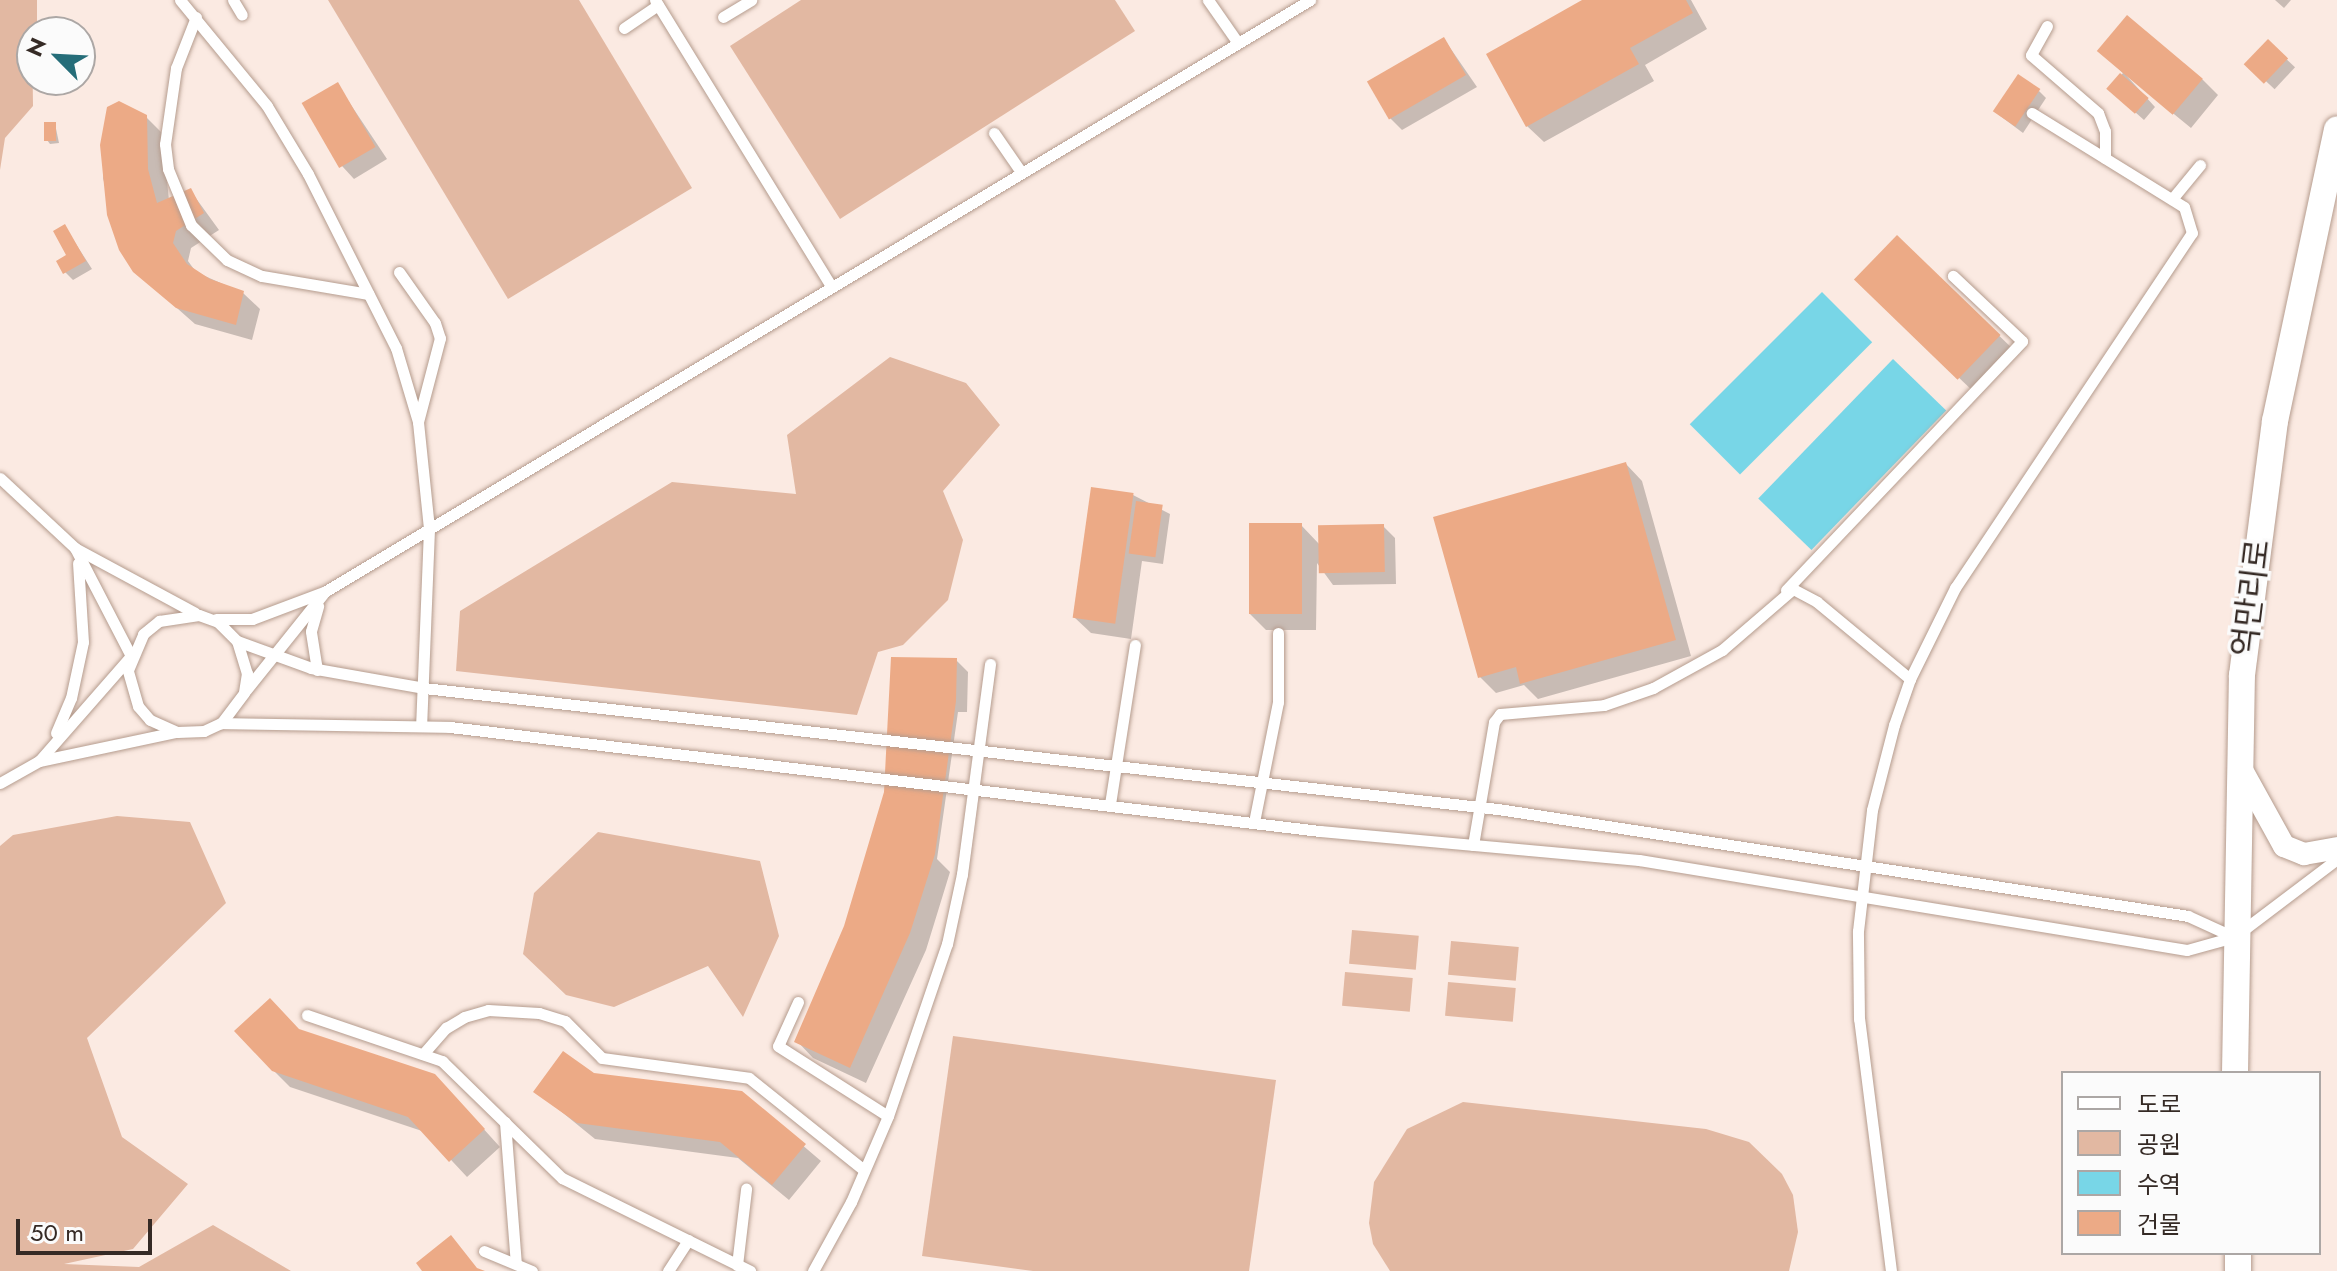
<!DOCTYPE html>
<meta charset="utf-8">
<style>
body{margin:0}
#map{position:relative;width:2337px;height:1271px;overflow:hidden;background:#fbeae2;font-family:Jost,"Noto Sans KR",sans-serif}
div>[style]{position:absolute}
[style*='--x']{left:calc(var(--x)*1px);top:calc(var(--y)*1px);width:calc(var(--w)*1px);rotate:calc(var(--a)*1deg)}
.green>*{inset:0;background:#e2b8a2;transform-origin:0 0}
.water>*{inset:0;background:#78d6e7;transform-origin:0 0}
.shadow>*{inset:0;background:#0003;transform-origin:0 0}
.building>*{inset:0;background:#ecaa86;transform-origin:0 0}
.roads{filter:drop-shadow(0 0 2px #b59c8e) drop-shadow(0 0 2px #b59c8e)}
.service>*{height:11px;margin:-5.5px;padding:0 5.5px;transform-origin:5.5px;border-radius:5.5px;background:#fff}
.minor>*{height:22px;margin:-11px;padding:0 11px;transform-origin:11px;border-radius:11px;background:#fff}
.tertiary>*{height:26px;margin:-13px;padding:0 13px;transform-origin:13px;border-radius:13px;background:#fff}
span{translate:-50% -50%;white-space:nowrap;text-align:center;line-height:1.15;-webkit-text-stroke:7px #fbfbfb;paint-order:stroke}
.street-label{font-size:32px;color:#352a25}
.legend{position:absolute;left:2061px;top:1071px;width:260px;height:184px;box-sizing:border-box;background:#fbfbfb;border:2px solid #aca7a5;margin:0;padding:10px 14px;list-style:none;font-size:24px;color:#352a25}
.legend li{display:flex;align-items:center;gap:16px;height:40px}
.legend b{width:40px;border:2px solid #aca7a5}
.north{position:absolute;left:16px;top:16px;width:80px;height:80px;box-sizing:border-box;background:#fbfbfb;border:2px solid #aca7a5;border-radius:50%;rotate:294deg;font-size:22px;font-weight:700;line-height:32px;text-align:center;color:#352a25}
.north::after{content:'';display:block;margin:auto;width:28px;height:36px;background:#256d79;clip-path:polygon(50% 0,100% 100%,50% 72%,0 100%)}
.scale{position:absolute;left:16px;top:1219px;width:136px;height:36px;box-sizing:border-box;border:4px solid #352a25;border-top:0;padding-left:10px;font-size:24px;line-height:28px;white-space:nowrap;color:#352a25;-webkit-text-stroke:6px #fbfbfb;paint-order:stroke}
</style>
<div id="map">
<div class="green">
<div style="clip-path:polygon(0 0,37px 0,37px 32px,32px 32px,33px 106px,5px 138px,0 170px)"></div>
<div style="clip-path:polygon(328px 0,579px 0,692px 188px,508px 299px)"></div>
<div style="clip-path:polygon(801px 0,1115px 0,1135px 31px,840px 219px,730px 46px)"></div>
<div style="clip-path:polygon(890px 357px,966px 383px,1000px 425px,943px 491px,963px 540px,948px 600px,903px 645px,878px 652px,857px 715px,456px 671px,460px 611px,672px 482px,796px 494px,787px 435px)"></div>
<div style="clip-path:polygon(117px 816px,190px 822px,226px 903px,87px 1038px,122px 1137px,188px 1184px,133px 1249px,64px 1264px,139px 1267px,213px 1225px,291px 1271px,0 1271px,0 846px,13px 835px)"></div>
<div style="clip-path:polygon(598px 832px,760px 861px,779px 936px,743px 1017px,708px 966px,614px 1007px,566px 995px,523px 954px,534px 893px)"></div>
<div style="left:1352px;top:930px;width:67px;height:34px;rotate:5deg"></div>
<div style="left:1451px;top:941px;width:68px;height:34px;rotate:5deg"></div>
<div style="left:1345px;top:972px;width:68px;height:34px;rotate:5deg"></div>
<div style="left:1448px;top:982px;width:68px;height:34px;rotate:5deg"></div>
<div style="clip-path:polygon(953px 1036px,1276px 1080px,1249px 1271px,1033px 1271px,922px 1256px)"></div>
<div style="clip-path:polygon(1463px 1102px,1706px 1129px,1749px 1142px,1782px 1174px,1793px 1195px,1798px 1232px,1789px 1271px,1390px 1271px,1373px 1244px,1369px 1223px,1374px 1182px,1407px 1129px)"></div>
</div>
<div class="water">
<div style="left:1822px;top:292px;width:71px;height:187px;rotate:45deg"></div>
<div style="left:1893px;top:359px;width:74px;height:194px;rotate:44deg"></div>
</div>
<div class="shadow">
<div style="clip-path:polygon(1586px 0,1691px 0,1707px 29px,1645px 65px,1654px 81px,1544px 142px,1527px 126px)"></div>
<div style="clip-path:polygon(2275px 0,2291px 0,2284px 8px)"></div>
<div style="clip-path:polygon(1444px 39px,1477px 87px,1402px 130px,1390px 118px)"></div>
<div style="left:2268px;top:42px;width:37px;height:30px;rotate:43deg"></div>
<div style="clip-path:polygon(2101px 52px,2202px 79px,2218px 95px,2191px 128px,2125px 74px,2155px 107px,2144px 120px,2109px 89px,2123px 73px)"></div>
<div style="clip-path:polygon(337px 84px,387px 159px,354px 179px,342px 166px)"></div>
<div style="clip-path:polygon(2039px 91px,2046px 98px,2023px 133px,1995px 112px)"></div>
<div style="clip-path:polygon(109px 108px,145px 116px,162px 133px,169px 200px,190px 190px,219px 230px,191px 248px,188px 261px,196px 272px,243px 293px,260px 309px,252px 340px,195px 324px,135px 271px,121px 249px,103px 178px)"></div>
<div style="clip-path:polygon(55px 124px,59px 143px,50px 144px,47px 140px)"></div>
<div style="clip-path:polygon(65px 227px,92px 269px,73px 280px,65px 272px,69px 256px)"></div>
<div style="clip-path:polygon(1897px 237px,2016px 352px,1976px 394px,1873px 296px)"></div>
<div style="clip-path:polygon(1626px 464px,1642px 481px,1691px 656px,1538px 699px,1524px 685px,1496px 693px,1480px 677px)"></div>
<div style="clip-path:polygon(1133px 495px,1170px 514px,1163px 564px,1142px 561px,1131px 639px,1091px 633px,1074px 617px)"></div>
<div style="clip-path:polygon(1301px 525px,1320px 545px,1383px 526px,1395px 538px,1396px 584px,1333px 585px,1317px 563px,1316px 630px,1266px 630px,1250px 614px)"></div>
<div style="clip-path:polygon(956px 660px,968px 672px,967px 712px,958px 712px,937px 859px,950px 872px,926px 950px,866px 1083px,813px 1058px,797px 1041px,846px 927px,886px 793px)"></div>
<div style="clip-path:polygon(299px 1031px,451px 1093px,500px 1147px,467px 1177px,425px 1132px,290px 1087px,273px 1070px)"></div>
<div style="clip-path:polygon(593px 1075px,741px 1093px,821px 1161px,789px 1200px,738px 1158px,595px 1139px,536px 1091px)"></div>
</div>
<div class="building">
<div style="clip-path:polygon(1582px 0,1686px 0,1693px 13px,1630px 48px,1639px 64px,1526px 127px,1486px 54px)"></div>
<div style="left:2127px;top:15px;width:99px;height:47px;rotate:40deg"></div>
<div style="left:1444px;top:37px;width:44px;height:89px;rotate:60deg"></div>
<div style="left:2268px;top:39px;width:28px;height:35px;rotate:44deg"></div>
<div style="left:2120px;top:73px;width:38px;height:21px;rotate:41deg"></div>
<div style="left:2018px;top:74px;width:27px;height:45px;rotate:34deg"></div>
<div style="left:338px;top:82px;width:75px;height:42px;rotate:60deg"></div>
<div style="clip-path:polygon(119px 101px,147px 115px,148px 169px,157px 203px,191px 188px,204px 213px,176px 231px,173px 243px,187px 264px,210px 279px,244px 291px,236px 325px,176px 308px,133px 272px,119px 250px,107px 215px,100px 145px,107px 107px)"></div>
<div style="left:44px;top:122px;width:12px;height:19px"></div>
<div style="clip-path:polygon(65px 224px,86px 261px,63px 274px,56px 261px,66px 255px,53px 231px)"></div>
<div style="left:1897px;top:235px;width:144px;height:62px;rotate:44deg"></div>
<div style="clip-path:polygon(1626px 462px,1676px 640px,1520px 684px,1516px 667px,1478px 678px,1433px 517px)"></div>
<div style="left:1091px;top:487px;width:43px;height:132px;rotate:8deg"></div>
<div style="left:1136px;top:501px;width:27px;height:53px;rotate:8deg"></div>
<div style="left:1249px;top:523px;width:53px;height:91px"></div>
<div style="left:1384px;top:524px;width:48px;height:66px;rotate:89deg"></div>
<div style="clip-path:polygon(891px 657px,957px 658px,956px 701px,935px 854px,910px 933px,850px 1068px,794px 1042px,844px 926px,884px 792px)"></div>
<div style="clip-path:polygon(270px 998px,299px 1029px,435px 1074px,485px 1129px,449px 1162px,408px 1117px,272px 1071px,234px 1031px)"></div>
<div style="clip-path:polygon(563px 1051px,594px 1073px,742px 1091px,806px 1144px,772px 1185px,720px 1142px,577px 1123px,533px 1092px)"></div>
<div style="clip-path:polygon(451px 1235px,477px 1268px,485px 1271px,422px 1271px,416px 1263px)"></div>
</div>
<div class="roads">
<div class="service">
<div style="--x:180;--y:0;--w:137;--a:50.6"></div>
<div style="--x:267;--y:106;--w:79;--a:58.9"></div>
<div style="--x:308;--y:174;--w:195;--a:63.2"></div>
<div style="--x:396;--y:348;--w:77;--a:73.4"></div>
<div style="--x:418;--y:422;--w:108;--a:84.1"></div>
<div style="--x:429;--y:529;--w:197;--a:92.3"></div>
<div style="--x:233;--y:0;--w:17;--a:59"></div>
<div style="--x:655;--y:0;--w:334;--a:58.4"></div>
<div style="--x:1208;--y:0;--w:52;--a:55.1"></div>
<div style="--x:196;--y:17;--w:55;--a:111.4"></div>
<div style="--x:176;--y:68;--w:77;--a:98.2"></div>
<div style="--x:165;--y:144;--w:25;--a:83"></div>
<div style="--x:168;--y:169;--w:61;--a:67.7"></div>
<div style="--x:191;--y:225;--w:50;--a:44.2"></div>
<div style="--x:227;--y:260;--w:38;--a:25"></div>
<div style="--x:262;--y:276;--w:108;--a:9.6"></div>
<div style="--x:723;--y:17;--w:33;--a:-31"></div>
<div style="--x:2047;--y:26;--w:33;--a:119"></div>
<div style="--x:2031;--y:55;--w:89;--a:40.9"></div>
<div style="--x:2098;--y:113;--w:19;--a:69"></div>
<div style="--x:2105;--y:131;--w:27;--a:90"></div>
<div style="--x:624;--y:28;--w:41;--a:-34.1"></div>
<div style="--x:994;--y:133;--w:47;--a:55.3"></div>
<div style="--x:2172;--y:199;--w:44;--a:-50.5"></div>
<div style="--x:399;--y:272;--w:62;--a:54.8"></div>
<div style="--x:435;--y:323;--w:16;--a:72"></div>
<div style="--x:440;--y:338;--w:87;--a:104.7"></div>
<div style="--x:0;--y:478;--w:103;--a:43"></div>
<div style="--x:75;--y:548;--w:136;--a:28.4"></div>
<div style="--x:1786;--y:590;--w:343;--a:-46.5"></div>
<div style="--x:2022;--y:341;--w:95;--a:-136.7"></div>
<div style="--x:216;--y:619;--w:36;--a:0"></div>
<div style="--x:252;--y:619;--w:79;--a:-20.7"></div>
<div style="--x:326;--y:591;--w:1148;--a:-30.99"></div>
<div style="--x:237;--y:641;--w:34;--a:73"></div>
<div style="--x:247;--y:673;--w:20;--a:99"></div>
<div style="--x:244;--y:693;--w:38;--a:127"></div>
<div style="--x:221;--y:723;--w:19;--a:155"></div>
<div style="--x:204;--y:731;--w:27;--a:178"></div>
<div style="--x:177;--y:732;--w:30;--a:-156"></div>
<div style="--x:150;--y:720;--w:18;--a:-131"></div>
<div style="--x:138;--y:706;--w:37;--a:-106"></div>
<div style="--x:128;--y:670;--w:39;--a:-67"></div>
<div style="--x:143;--y:634;--w:21;--a:-39"></div>
<div style="--x:159;--y:621;--w:40;--a:-8.5"></div>
<div style="--x:199;--y:615;--w:20;--a:20"></div>
<div style="--x:218;--y:622;--w:27;--a:45"></div>
<div style="--x:237;--y:641;--w:79;--a:20"></div>
<div style="--x:311;--y:668;--w:115;--a:10"></div>
<div style="--x:424;--y:688;--w:1081;--a:6.43"></div>
<div style="--x:1498;--y:809;--w:698;--a:8.81"></div>
<div style="--x:2188;--y:916;--w:51;--a:24.5"></div>
<div style="--x:317;--y:670;--w:39;--a:-99"></div>
<div style="--x:311;--y:631;--w:26;--a:-74"></div>
<div style="--x:246;--y:690;--w:123;--a:-51.3"></div>
<div style="--x:221;--y:723;--w:229;--a:1"></div>
<div style="--x:450;--y:727;--w:876;--a:6.82"></div>
<div style="--x:1320;--y:831;--w:320;--a:5.2"></div>
<div style="--x:1639;--y:860;--w:555;--a:9.33"></div>
<div style="--x:2187;--y:950;--w:49;--a:-15.5"></div>
<div style="--x:2234;--y:937;--w:129;--a:-37.1"></div>
<div style="--x:56;--y:733;--w:38;--a:-67"></div>
<div style="--x:71;--y:698;--w:57;--a:-77.9"></div>
<div style="--x:83;--y:642;--w:79;--a:-93.6"></div>
<div style="--x:39;--y:761;--w:140;--a:-48.8"></div>
<div style="--x:131;--y:656;--w:122;--a:-117.4"></div>
<div style="--x:0;--y:783;--w:45;--a:-29.4"></div>
<div style="--x:39;--y:761;--w:139;--a:-12"></div>
<div style="--x:1110;--y:804;--w:161;--a:-81.1"></div>
<div style="--x:1254;--y:822;--w:122;--a:-78.7"></div>
<div style="--x:1278;--y:702;--w:69;--a:-90"></div>
<div style="--x:1473;--y:845;--w:125;--a:-80.3"></div>
<div style="--x:1494;--y:722;--w:10;--a:-53"></div>
<div style="--x:1500;--y:714;--w:104;--a:-4.9"></div>
<div style="--x:1604;--y:705;--w:52;--a:-19.1"></div>
<div style="--x:1653;--y:688;--w:79;--a:-28.8"></div>
<div style="--x:1722;--y:650;--w:94;--a:-40.7"></div>
<div style="--x:1793;--y:589;--w:27;--a:28"></div>
<div style="--x:1817;--y:602;--w:121;--a:39.6"></div>
<div style="--x:798;--y:1002;--w:48;--a:114.4"></div>
<div style="--x:778;--y:1046;--w:130;--a:32.5"></div>
<div style="--x:307;--y:1015;--w:143;--a:18.8"></div>
<div style="--x:442;--y:1061;--w:168;--a:44.3"></div>
<div style="--x:562;--y:1178;--w:210;--a:26.3"></div>
<div style="--x:423;--y:1054;--w:35;--a:-49"></div>
<div style="--x:446;--y:1028;--w:21;--a:-31"></div>
<div style="--x:464;--y:1017;--w:25;--a:-16"></div>
<div style="--x:488;--y:1010;--w:51;--a:3.4"></div>
<div style="--x:539;--y:1013;--w:27;--a:17"></div>
<div style="--x:565;--y:1021;--w:52;--a:45"></div>
<div style="--x:602;--y:1058;--w:148;--a:7.7"></div>
<div style="--x:749;--y:1078;--w:147;--a:38.7"></div>
<div style="--x:505;--y:1122;--w:142;--a:85.6"></div>
<div style="--x:484;--y:1251;--w:52;--a:22.6"></div>
<div style="--x:737;--y:1265;--w:77;--a:-83.2"></div>
<div style="--x:668;--y:1271;--w:37;--a:-57"></div>
<div style="--x:813;--y:1271;--w:79;--a:-61.2"></div>
<div style="--x:851;--y:1202;--w:94;--a:-66.7"></div>
<div style="--x:888;--y:1116;--w:182;--a:-71.1"></div>
<div style="--x:947;--y:944;--w:72;--a:-77.9"></div>
<div style="--x:962;--y:874;--w:212;--a:-82.4"></div>
<div style="--x:1891;--y:1271;--w:254;--a:-97.2"></div>
<div style="--x:1859;--y:1019;--w:88;--a:-90.7"></div>
<div style="--x:1858;--y:931;--w:122;--a:-83.4"></div>
<div style="--x:1872;--y:810;--w:88;--a:-75.5"></div>
<div style="--x:1894;--y:725;--w:49;--a:-70.8"></div>
<div style="--x:1910;--y:679;--w:102;--a:-63.7"></div>
<div style="--x:1955;--y:588;--w:427;--a:-56.3"></div>
<div style="--x:2192;--y:233;--w:27;--a:-107"></div>
<div style="--x:2184;--y:207;--w:179;--a:-148.3"></div>
</div>
<div class="minor">
<div style="--x:2242;--y:770;--w:87;--a:61.1"></div>
<div style="--x:2284;--y:846;--w:22;--a:22"></div>
<div style="--x:2304;--y:854;--w:34;--a:-10"></div>
</div>
<div class="tertiary">
<div style="--x:2235;--y:1073;--w:398;--a:-89"></div>
<div style="--x:2242;--y:675;--w:256;--a:-82.6"></div>
<div style="--x:2275;--y:421;--w:298;--a:-78"></div>
<div style="--x:2238;--y:1253;--w:18;--a:90"></div>
</div>
</div>
<div class="street-label">
<span style="left:2251px;top:598px;rotate:-83deg">억만리로</span>
</div>
<ul class="legend">
<li><b style="height:10px;background:#fff"></b>도로</li>
<li><b style="height:22px;background:#e2b8a2"></b>공원</li>
<li><b style="height:22px;background:#78d6e7"></b>수역</li>
<li><b style="height:22px;background:#ecaa86"></b>건물</li>
</ul>
<div class="north">N</div>
<div class="scale">50 m</div>
</div>
